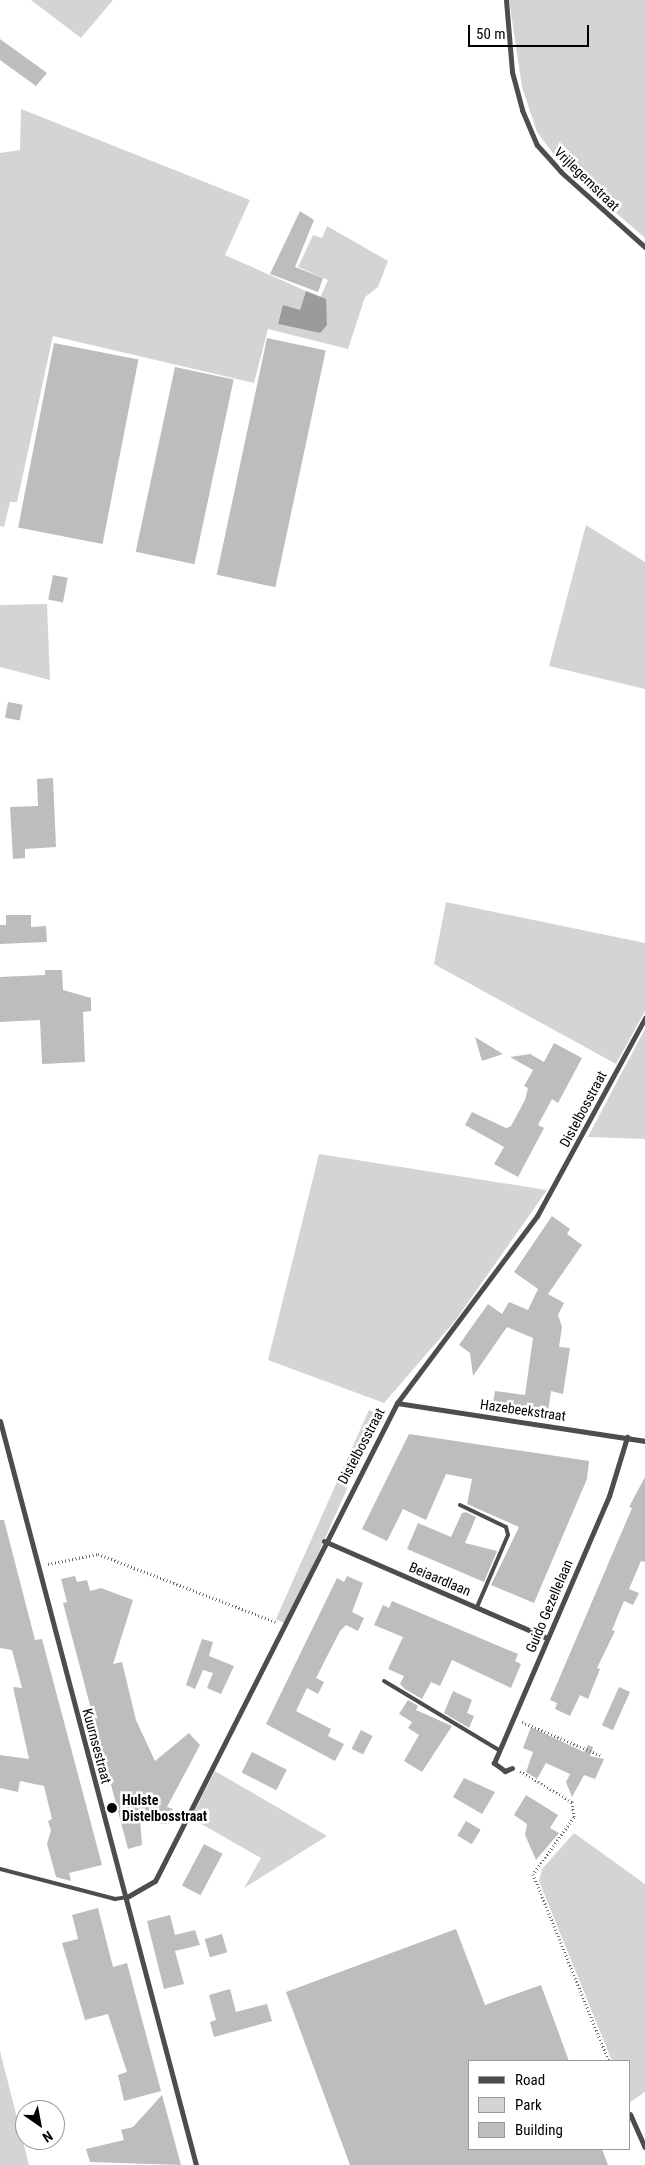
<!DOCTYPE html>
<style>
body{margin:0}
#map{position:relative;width:645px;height:2165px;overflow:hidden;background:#fff;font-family:"Roboto Condensed",sans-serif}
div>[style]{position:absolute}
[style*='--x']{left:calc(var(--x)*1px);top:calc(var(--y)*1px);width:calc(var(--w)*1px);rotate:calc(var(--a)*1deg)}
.green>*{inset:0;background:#d4d4d4;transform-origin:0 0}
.water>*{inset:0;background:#9b9b9b}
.building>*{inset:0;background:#bdbdbd;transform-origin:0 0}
.path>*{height:3px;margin-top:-1.5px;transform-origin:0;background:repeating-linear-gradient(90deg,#6f6f6f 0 1px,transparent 0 3.5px)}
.service>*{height:4px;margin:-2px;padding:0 2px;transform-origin:2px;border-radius:2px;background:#4d4d4d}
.minor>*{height:5px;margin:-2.5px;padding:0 2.5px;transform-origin:2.5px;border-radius:2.5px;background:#4d4d4d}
.dots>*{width:14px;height:14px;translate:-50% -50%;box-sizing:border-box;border:2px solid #fff;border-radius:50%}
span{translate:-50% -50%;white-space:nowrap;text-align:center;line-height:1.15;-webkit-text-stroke:5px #fff;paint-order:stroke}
.street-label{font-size:14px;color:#000}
.poi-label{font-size:14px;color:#000;font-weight:700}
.left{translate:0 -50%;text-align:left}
.legend{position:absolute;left:468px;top:2060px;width:162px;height:90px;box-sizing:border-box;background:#fff;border:1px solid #999;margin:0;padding:6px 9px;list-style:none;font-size:15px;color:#000}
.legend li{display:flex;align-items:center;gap:10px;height:25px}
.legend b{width:25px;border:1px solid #999}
.north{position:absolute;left:15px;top:2100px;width:50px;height:50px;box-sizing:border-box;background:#fff;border:1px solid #999;border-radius:50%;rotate:147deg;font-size:14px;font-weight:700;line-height:20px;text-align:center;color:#000}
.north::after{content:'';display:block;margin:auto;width:18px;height:22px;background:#000;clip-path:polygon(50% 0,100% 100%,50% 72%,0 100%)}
.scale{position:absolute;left:468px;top:25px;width:121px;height:22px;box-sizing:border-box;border:2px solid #000;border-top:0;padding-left:6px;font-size:15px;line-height:18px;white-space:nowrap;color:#000;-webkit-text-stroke:4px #fff;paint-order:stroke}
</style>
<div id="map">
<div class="green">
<div style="clip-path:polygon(31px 0,113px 0,81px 38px)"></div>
<div style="clip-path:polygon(509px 0,645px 0,645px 238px,565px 169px,537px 132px,522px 87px)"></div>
<div style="clip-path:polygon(21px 109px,250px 200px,225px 255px,306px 291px,300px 310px,278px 324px,320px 333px,326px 299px,320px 298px,328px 280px,298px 267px,313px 235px,322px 238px,327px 226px,388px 261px,378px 287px,365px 297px,348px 349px,268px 329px,254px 383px,53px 336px,17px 502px,10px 502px,4px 527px,0 526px,0 153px,20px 150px)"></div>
<div style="clip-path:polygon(586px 525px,645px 562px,645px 689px,549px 666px)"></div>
<div style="clip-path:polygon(47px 604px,50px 680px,0 667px,0 605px)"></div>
<div style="clip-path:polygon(446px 902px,645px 943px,645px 1011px,616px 1064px,434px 964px)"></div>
<div style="clip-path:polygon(645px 1029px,645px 1139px,588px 1137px,621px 1074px)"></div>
<div style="clip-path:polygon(319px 1154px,547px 1190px,455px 1321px,384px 1403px,268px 1360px)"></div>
<div style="left:369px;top:1410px;width:12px;height:229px;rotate:24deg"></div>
<div style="clip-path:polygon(215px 1771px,327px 1836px,244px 1888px,261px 1858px,191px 1818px)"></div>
<div style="clip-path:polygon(574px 1833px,645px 1884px,645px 2092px,629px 2103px,629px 2061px,612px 2061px,539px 1881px,542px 1869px)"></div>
<div style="clip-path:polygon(0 2051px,29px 2165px,0 2165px)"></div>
</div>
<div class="water">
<div style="clip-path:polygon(306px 291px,326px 299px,327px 325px,320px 333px,278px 324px,283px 305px,300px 310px)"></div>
</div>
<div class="building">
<div style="clip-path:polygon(0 39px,47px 73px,36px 86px,0 60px)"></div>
<div style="clip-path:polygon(300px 211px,314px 220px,295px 267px,323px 278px,318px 292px,270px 274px)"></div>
<div style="left:267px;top:338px;width:60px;height:242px;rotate:12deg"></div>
<div style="left:54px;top:343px;width:86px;height:188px;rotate:11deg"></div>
<div style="left:175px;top:367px;width:60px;height:189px;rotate:12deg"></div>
<div style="left:53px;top:575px;width:15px;height:25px;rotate:11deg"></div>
<div style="left:8px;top:702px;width:15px;height:16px;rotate:11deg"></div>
<div style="clip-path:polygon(53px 778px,56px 847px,25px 849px,25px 858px,13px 859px,10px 807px,38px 806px,37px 779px)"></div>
<div style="clip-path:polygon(6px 915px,31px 915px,31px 927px,46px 926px,47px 942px,0 944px,0 925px,6px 925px)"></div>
<div style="clip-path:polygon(45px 970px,62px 970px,63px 990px,91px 998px,91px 1011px,83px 1012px,85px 1062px,42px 1064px,40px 1020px,0 1022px,0 977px,45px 975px)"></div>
<div style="clip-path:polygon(475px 1037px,503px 1054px,482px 1061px)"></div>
<div style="clip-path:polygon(554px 1043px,582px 1058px,558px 1103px,552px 1099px,538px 1125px,544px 1128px,518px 1177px,494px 1164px,504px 1147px,465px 1125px,472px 1112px,506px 1128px,511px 1126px,525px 1100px,528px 1088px,524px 1086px,533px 1070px,510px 1057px,530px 1054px,544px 1062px)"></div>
<div style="clip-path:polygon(552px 1216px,570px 1229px,567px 1234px,582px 1245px,548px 1294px,564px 1303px,558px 1315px,562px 1327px,559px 1347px,570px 1348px,563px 1394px,551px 1391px,548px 1412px,493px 1404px,495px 1391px,525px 1395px,533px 1338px,507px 1327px,473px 1376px,470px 1353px,459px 1345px,488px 1304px,502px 1314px,509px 1302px,528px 1310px,538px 1289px,541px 1291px,514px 1272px)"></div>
<div style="clip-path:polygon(409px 1434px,589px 1461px,587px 1479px,534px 1603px,491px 1585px,519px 1527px,467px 1504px,472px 1479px,446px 1474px,426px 1520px,403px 1509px,387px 1541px,362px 1529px)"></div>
<div style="clip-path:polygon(645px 1477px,645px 1562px,641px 1561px,629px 1589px,639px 1593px,633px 1605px,624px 1601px,612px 1630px,615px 1631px,597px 1668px,600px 1669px,588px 1699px,580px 1695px,570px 1716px,555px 1709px,557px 1703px,550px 1700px,632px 1508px,629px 1507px)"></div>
<div style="clip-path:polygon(466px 1512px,476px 1517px,465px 1543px,497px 1551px,484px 1582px,407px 1549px,418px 1523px,451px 1537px,462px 1513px)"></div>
<div style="clip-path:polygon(0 1520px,4px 1520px,35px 1640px,42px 1639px,102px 1865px,69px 1873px,71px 1881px,56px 1877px,47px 1844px,51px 1830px,48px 1821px,52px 1819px,44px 1786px,20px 1781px,18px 1792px,0 1788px,0 1755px,29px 1759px,13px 1687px,22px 1688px,12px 1650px,0 1648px)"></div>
<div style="clip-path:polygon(75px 1576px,77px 1582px,87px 1580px,90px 1591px,101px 1588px,133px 1600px,113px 1664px,122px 1662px,136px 1720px,155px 1761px,189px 1733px,200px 1745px,167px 1807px,173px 1809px,166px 1824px,140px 1820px,142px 1845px,128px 1849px,63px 1603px,67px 1602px,61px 1579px)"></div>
<div style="clip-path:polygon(347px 1576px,363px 1583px,352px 1612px,364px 1618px,358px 1631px,346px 1625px,340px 1631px,316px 1678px,324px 1682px,318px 1694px,307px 1688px,296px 1711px,331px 1729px,328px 1736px,344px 1744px,335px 1761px,266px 1724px,337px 1578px,344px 1582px)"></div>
<div style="clip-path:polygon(392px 1601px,518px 1654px,515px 1661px,521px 1664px,511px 1688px,452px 1660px,440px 1686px,431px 1682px,422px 1699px,405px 1689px,400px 1684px,404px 1676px,388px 1669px,403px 1637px,374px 1625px,383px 1605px,389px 1608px)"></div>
<div style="clip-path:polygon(202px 1639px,213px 1642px,209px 1656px,234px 1666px,221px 1694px,207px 1688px,213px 1673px,203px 1670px,195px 1689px,186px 1685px)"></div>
<div style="left:619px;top:1687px;width:12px;height:42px;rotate:24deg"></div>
<div style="clip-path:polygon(453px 1691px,472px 1700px,467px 1713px,474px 1716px,469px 1728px,444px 1713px)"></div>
<div style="clip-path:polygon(408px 1700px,418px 1706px,416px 1710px,452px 1726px,422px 1772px,404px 1761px,419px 1735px,408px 1728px,412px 1722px,399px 1714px)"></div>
<div style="clip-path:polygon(531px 1727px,584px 1752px,588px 1745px,593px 1747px,590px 1756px,604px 1759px,595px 1779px,584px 1775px,572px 1797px,566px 1782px,570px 1774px,546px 1763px,537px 1779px,526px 1772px,533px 1752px,523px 1748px)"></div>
<div style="left:361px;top:1730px;width:13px;height:21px;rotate:27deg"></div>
<div style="left:252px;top:1752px;width:39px;height:23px;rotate:27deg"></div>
<div style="clip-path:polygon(464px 1778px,495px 1792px,482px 1814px,453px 1797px)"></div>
<div style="clip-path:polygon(526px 1795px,558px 1815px,550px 1828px,559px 1833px,536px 1860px,525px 1835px,527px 1824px,514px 1815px)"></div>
<div style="left:466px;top:1821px;width:17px;height:17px;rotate:31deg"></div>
<div style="left:204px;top:1844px;width:21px;height:47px;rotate:28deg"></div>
<div style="clip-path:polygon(98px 1908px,113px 1967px,127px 1963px,161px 2091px,124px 2101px,118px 2075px,127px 2072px,108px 2014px,85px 2020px,62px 1943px,78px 1939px,72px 1915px)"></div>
<div style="clip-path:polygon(170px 1915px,175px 1935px,195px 1930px,200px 1945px,175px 1951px,184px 1984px,164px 1989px,147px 1921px)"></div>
<div style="clip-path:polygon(456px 1929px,485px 2005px,541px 1985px,569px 2061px,469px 2061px,469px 2149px,602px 2149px,608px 2165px,350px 2165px,286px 1992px)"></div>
<div style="left:222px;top:1934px;width:19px;height:18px;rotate:74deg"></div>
<div style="clip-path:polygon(230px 1989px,236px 2012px,267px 2004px,272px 2021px,214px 2037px,210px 2022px,216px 2020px,209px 1995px)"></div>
<div style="clip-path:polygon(162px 2095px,181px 2165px,90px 2162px,86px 2149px,124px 2140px,121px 2130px,133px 2127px)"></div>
</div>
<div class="path">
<div style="--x:48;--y:1564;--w:51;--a:-11.3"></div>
<div style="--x:98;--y:1554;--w:191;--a:20.9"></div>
<div style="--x:522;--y:1722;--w:85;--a:22.9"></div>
<div style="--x:520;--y:1771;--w:61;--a:30.8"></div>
<div style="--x:572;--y:1802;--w:15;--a:82"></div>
<div style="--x:574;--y:1817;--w:70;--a:125.7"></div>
<div style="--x:533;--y:1874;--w:202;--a:67.9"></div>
</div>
<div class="service">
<div style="--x:460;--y:1505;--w:51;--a:25.6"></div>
<div style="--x:506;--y:1527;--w:8;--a:76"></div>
<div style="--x:508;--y:1535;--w:78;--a:113.3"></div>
<div style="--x:384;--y:1681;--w:134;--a:31"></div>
<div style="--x:0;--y:1869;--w:119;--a:14.6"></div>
<div style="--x:115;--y:1899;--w:12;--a:-9"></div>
</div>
<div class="minor">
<div style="--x:506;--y:0;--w:72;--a:85.2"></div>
<div style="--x:512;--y:72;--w:39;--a:75"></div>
<div style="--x:522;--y:110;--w:38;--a:67"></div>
<div style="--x:537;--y:145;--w:36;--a:48"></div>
<div style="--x:561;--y:172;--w:113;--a:41.8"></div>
<div style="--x:397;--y:1403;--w:251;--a:8.7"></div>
<div style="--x:0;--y:1421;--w:769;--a:75.24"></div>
<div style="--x:324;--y:1541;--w:243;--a:23.5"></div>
<div style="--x:512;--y:1768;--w:8;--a:157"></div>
<div style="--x:505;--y:1771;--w:14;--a:-144"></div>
<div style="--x:494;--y:1763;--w:291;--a:-66.7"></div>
<div style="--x:609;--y:1496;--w:62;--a:-73"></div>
<div style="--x:127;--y:1897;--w:32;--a:-30"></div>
<div style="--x:155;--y:1881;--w:536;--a:-63.15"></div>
<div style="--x:397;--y:1403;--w:234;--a:-53.2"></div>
<div style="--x:537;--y:1216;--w:226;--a:-61.4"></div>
<div style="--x:630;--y:2114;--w:36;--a:66"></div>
</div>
<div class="dots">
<div style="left:112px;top:1808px;background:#000"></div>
</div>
<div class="street-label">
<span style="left:587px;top:179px;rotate:44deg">Vrijlegemstraat</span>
<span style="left:583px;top:1109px;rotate:-62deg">Distelbosstraat</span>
<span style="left:523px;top:1410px;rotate:8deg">Hazebeekstraat</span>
<span style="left:361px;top:1446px;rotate:-62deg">Distelbosstraat</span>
<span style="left:440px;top:1579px;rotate:23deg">Beiaardlaan</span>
<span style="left:549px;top:1606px;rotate:-67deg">Guido Gezellelaan</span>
<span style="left:97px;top:1746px;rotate:75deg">Kuurnsestraat</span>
</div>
<div class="poi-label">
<span class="left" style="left:122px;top:1808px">Hulste<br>Distelbosstraat</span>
</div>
<ul class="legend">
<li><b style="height:6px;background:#4d4d4d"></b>Road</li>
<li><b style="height:14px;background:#d4d4d4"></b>Park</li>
<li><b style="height:14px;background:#bdbdbd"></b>Building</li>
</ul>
<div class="north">N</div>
<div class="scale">50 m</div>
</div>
